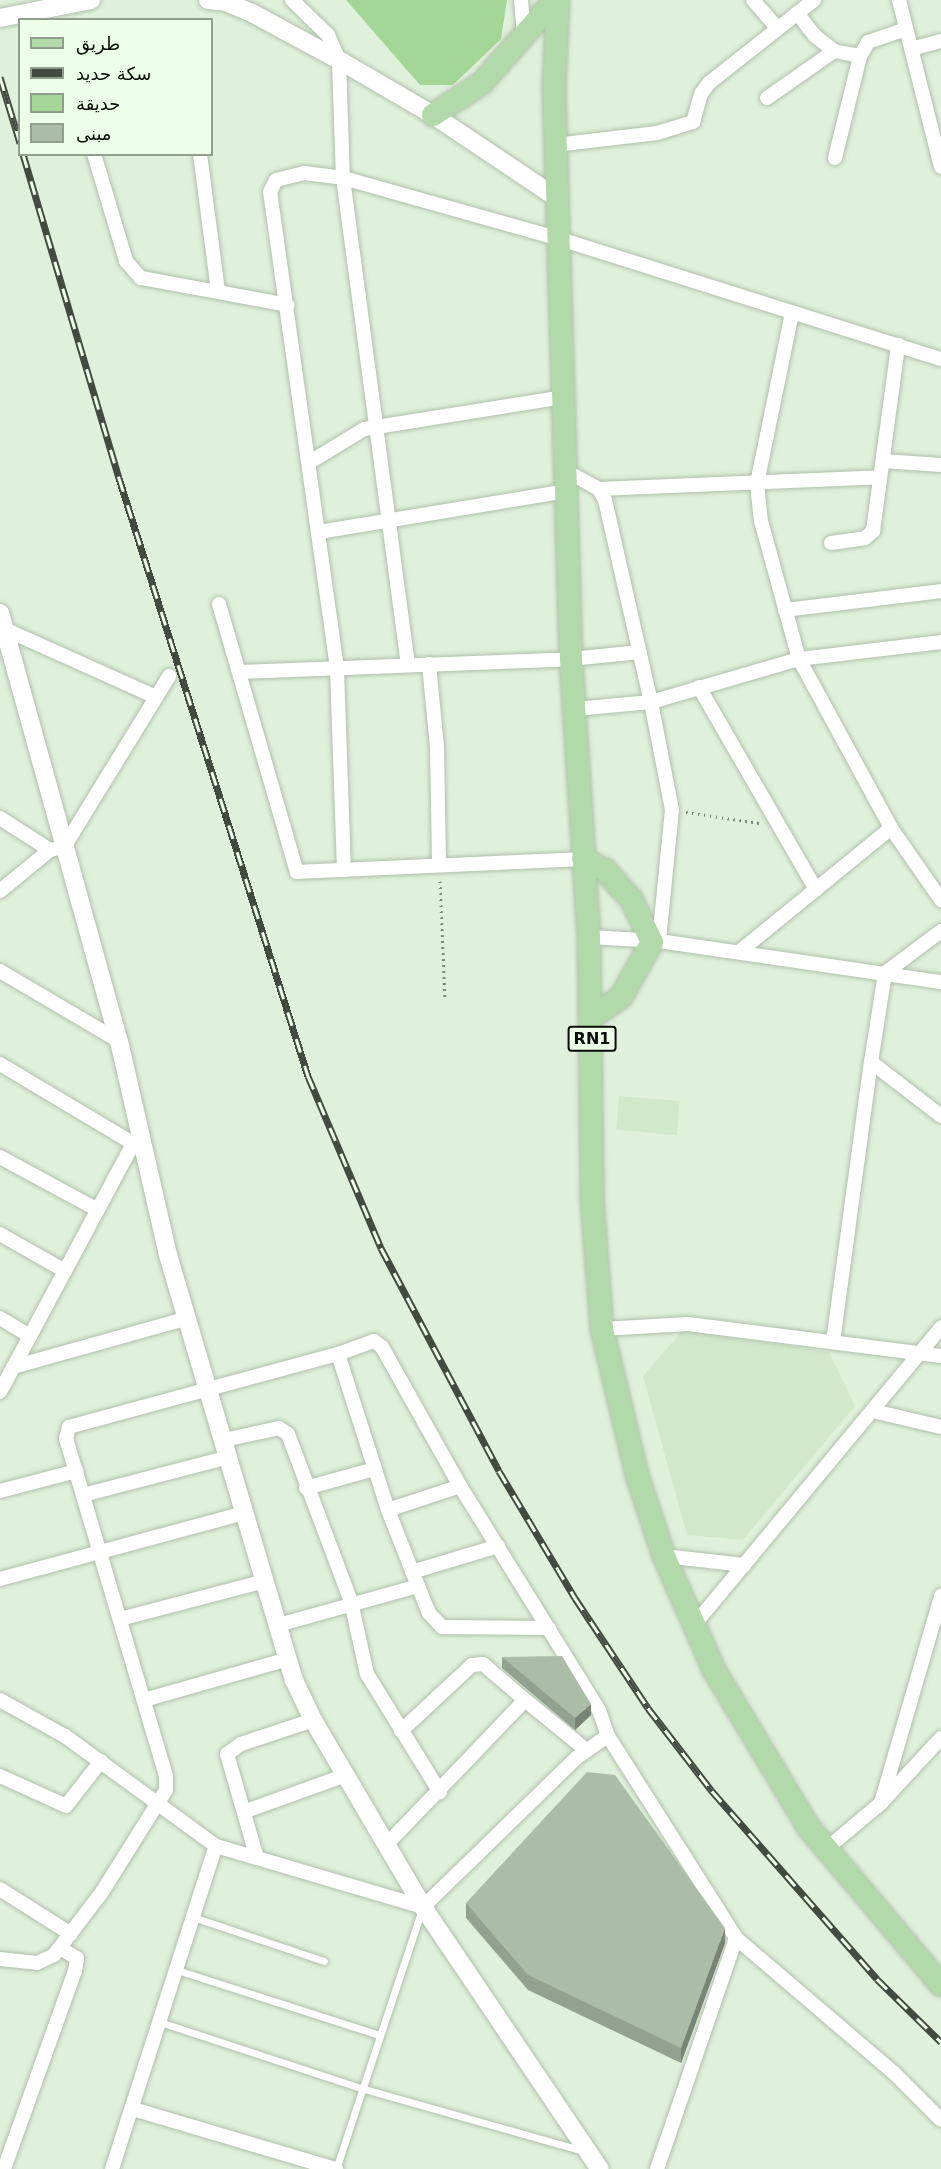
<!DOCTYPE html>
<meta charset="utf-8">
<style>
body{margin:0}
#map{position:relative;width:941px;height:2169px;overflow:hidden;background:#e0f1db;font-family:"DejaVu Sans","Noto Sans Arabic",sans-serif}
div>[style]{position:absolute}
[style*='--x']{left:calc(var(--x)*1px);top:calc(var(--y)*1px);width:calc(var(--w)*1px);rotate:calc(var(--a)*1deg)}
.built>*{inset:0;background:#d1e8cb;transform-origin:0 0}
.green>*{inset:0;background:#a3d697}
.path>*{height:3px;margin-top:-1.5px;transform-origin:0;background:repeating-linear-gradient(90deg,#7c8879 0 1.5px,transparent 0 6px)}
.roads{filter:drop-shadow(0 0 2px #afc0ab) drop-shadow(0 0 2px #afc0ab)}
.service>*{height:7px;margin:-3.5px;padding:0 3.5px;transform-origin:3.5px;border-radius:3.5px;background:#fff}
.minor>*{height:14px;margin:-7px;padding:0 7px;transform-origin:7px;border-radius:7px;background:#fff}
.tertiary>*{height:18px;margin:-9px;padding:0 9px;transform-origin:9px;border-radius:9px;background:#fff}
.primary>*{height:22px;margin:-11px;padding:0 11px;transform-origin:11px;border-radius:11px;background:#b2d9a9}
.rail>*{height:7px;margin-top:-3.5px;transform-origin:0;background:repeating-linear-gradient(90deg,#edffe8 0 14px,#424b40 0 28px);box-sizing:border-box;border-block:2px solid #424b40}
.wall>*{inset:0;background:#93a290}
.shaded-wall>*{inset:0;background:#788475}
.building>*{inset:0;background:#abbca7}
span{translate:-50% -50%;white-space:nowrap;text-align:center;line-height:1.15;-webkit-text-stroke:5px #edffe8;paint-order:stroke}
.shield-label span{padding:2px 4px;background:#edffe8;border:2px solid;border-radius:4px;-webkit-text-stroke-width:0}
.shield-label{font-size:16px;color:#070d06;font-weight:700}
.legend{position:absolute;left:18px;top:18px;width:195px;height:138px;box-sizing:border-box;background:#edffe8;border:2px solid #919e8e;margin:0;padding:8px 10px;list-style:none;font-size:18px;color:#070d06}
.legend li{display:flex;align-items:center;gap:12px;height:30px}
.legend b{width:30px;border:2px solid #919e8e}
</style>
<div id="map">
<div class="built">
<div style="left:619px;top:1096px;width:61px;height:34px;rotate:5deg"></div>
<div style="clip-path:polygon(683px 1330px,829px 1352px,855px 1406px,743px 1540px,687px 1535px,643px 1376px)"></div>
</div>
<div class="green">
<div style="clip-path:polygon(346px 0,507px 0,501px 39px,453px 85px,420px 85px)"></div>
</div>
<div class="path">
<div style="--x:686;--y:812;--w:74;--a:8.6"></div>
<div style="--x:440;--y:881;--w:118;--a:87.6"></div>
</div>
<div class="roads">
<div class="service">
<div style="--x:193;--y:1917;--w:138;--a:18.6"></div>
<div style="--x:177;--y:1970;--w:212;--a:17.8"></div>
<div style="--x:160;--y:2022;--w:212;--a:18.2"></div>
<div style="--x:361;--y:2088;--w:231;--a:15.8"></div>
<div style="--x:336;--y:2169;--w:274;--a:-71.7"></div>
</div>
<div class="minor">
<div style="--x:292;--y:0;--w:50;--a:44.2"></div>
<div style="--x:328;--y:35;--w:27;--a:66"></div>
<div style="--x:339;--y:60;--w:118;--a:88.1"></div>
<div style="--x:343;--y:178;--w:491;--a:82.4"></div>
<div style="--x:521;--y:0;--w:36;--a:85"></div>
<div style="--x:753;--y:0;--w:37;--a:49"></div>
<div style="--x:899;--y:0;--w:172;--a:75.9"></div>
<div style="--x:797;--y:13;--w:29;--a:52"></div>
<div style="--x:815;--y:36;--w:24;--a:38"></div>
<div style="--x:834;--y:51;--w:26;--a:11"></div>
<div style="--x:911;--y:49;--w:31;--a:-15"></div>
<div style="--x:767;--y:98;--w:82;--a:-35"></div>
<div style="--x:555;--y:145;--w:103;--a:-6.7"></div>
<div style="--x:657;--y:133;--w:38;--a:-17"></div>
<div style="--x:693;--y:122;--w:29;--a:-74"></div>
<div style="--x:701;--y:94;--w:14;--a:-54"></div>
<div style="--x:709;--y:83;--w:134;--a:-38.3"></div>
<div style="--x:94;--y:154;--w:112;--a:73.3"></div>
<div style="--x:126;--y:261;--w:23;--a:49"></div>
<div style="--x:141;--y:278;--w:149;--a:10.4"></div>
<div style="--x:200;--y:154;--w:137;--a:82.5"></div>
<div style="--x:835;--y:158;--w:105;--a:-76.2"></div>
<div style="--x:860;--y:56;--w:16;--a:-60"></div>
<div style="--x:868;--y:42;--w:40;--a:-18.9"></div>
<div style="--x:792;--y:313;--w:175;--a:101.6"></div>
<div style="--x:757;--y:484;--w:37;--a:84"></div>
<div style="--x:761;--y:521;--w:143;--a:74.6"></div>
<div style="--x:799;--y:659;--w:192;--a:61.4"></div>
<div style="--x:891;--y:828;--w:88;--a:55.2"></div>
<div style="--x:883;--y:461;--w:58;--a:3.9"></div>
<div style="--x:310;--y:462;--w:63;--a:-31.4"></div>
<div style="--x:364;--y:429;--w:203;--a:-9.1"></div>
<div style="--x:568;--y:472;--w:35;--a:29"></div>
<div style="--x:599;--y:489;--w:13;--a:61"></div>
<div style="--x:605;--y:500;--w:207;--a:77.2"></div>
<div style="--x:651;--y:702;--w:110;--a:79"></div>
<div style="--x:672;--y:810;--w:132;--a:95.7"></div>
<div style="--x:599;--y:489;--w:281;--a:-2.4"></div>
<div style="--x:319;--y:532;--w:252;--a:-9.4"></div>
<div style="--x:831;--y:543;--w:34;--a:-8"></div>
<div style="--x:865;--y:538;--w:11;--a:-41"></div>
<div style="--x:873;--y:531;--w:188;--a:-82.3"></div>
<div style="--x:219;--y:604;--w:279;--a:73.8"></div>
<div style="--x:297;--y:872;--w:286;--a:-2.6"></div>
<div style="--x:785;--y:610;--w:157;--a:-6.9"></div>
<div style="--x:0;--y:627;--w:171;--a:24.2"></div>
<div style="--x:429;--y:664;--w:83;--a:84.5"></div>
<div style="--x:437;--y:747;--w:118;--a:89"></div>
<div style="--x:240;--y:672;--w:331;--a:-2.2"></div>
<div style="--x:571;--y:659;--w:69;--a:-5.8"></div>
<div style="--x:699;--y:687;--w:234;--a:60"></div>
<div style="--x:575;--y:709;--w:76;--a:-5.3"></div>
<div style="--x:651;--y:702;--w:154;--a:-16.2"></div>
<div style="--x:799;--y:659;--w:143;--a:-6.8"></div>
<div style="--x:0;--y:818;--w:59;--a:32.6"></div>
<div style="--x:344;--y:870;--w:202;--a:-92"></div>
<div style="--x:337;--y:668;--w:481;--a:-98"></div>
<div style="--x:270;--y:192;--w:13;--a:-63"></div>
<div style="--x:276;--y:180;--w:29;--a:-14"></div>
<div style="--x:304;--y:173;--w:39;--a:7"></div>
<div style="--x:343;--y:178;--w:225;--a:15.7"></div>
<div style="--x:560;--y:239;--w:399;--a:17.5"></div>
<div style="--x:0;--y:891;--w:65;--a:-39.4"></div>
<div style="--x:50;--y:850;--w:14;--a:-12"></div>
<div style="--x:64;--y:847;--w:201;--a:-58.4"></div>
<div style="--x:941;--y:931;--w:70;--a:143.1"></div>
<div style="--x:885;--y:973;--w:90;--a:98.9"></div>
<div style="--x:871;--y:1062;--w:88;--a:37.6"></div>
<div style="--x:589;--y:937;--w:70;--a:3.3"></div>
<div style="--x:659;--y:941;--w:285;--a:8.3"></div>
<div style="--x:739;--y:952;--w:196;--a:-39.2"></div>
<div style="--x:0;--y:971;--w:138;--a:30.5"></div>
<div style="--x:0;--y:1064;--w:162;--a:30.8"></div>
<div style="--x:0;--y:1157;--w:111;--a:28.4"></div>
<div style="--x:0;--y:1234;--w:75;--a:29.6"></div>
<div style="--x:0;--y:1318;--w:35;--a:31"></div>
<div style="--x:602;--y:1329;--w:86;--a:-3.3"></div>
<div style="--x:688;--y:1324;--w:255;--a:7.2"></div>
<div style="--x:833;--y:1342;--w:283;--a:-82.3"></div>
<div style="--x:338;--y:1354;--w:38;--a:-20"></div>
<div style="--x:374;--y:1341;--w:10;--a:37"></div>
<div style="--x:382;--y:1347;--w:159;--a:60.7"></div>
<div style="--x:460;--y:1486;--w:264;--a:58.2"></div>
<div style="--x:599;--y:1710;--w:28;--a:71"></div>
<div style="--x:13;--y:1367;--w:182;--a:-15.6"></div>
<div style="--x:0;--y:1392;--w:281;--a:-61.8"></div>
<div style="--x:873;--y:1411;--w:70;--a:13.2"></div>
<div style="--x:224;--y:1440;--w:56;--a:-12.3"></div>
<div style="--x:279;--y:1428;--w:11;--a:34"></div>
<div style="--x:288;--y:1434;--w:179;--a:69.4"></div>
<div style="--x:351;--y:1602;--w:74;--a:77.5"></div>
<div style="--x:367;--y:1674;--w:139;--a:58.3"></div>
<div style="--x:306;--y:1488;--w:71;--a:-15.6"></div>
<div style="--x:0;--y:1491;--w:79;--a:-14.7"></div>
<div style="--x:83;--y:1495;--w:151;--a:-14.6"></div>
<div style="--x:388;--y:1510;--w:76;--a:-18.4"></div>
<div style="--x:664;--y:1556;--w:81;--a:6.4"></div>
<div style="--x:412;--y:1572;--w:90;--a:-16.8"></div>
<div style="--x:0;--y:1579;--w:254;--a:-15.1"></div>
<div style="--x:418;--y:1586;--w:29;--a:68"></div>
<div style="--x:429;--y:1613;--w:19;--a:47"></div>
<div style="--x:442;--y:1627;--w:107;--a:0.5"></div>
<div style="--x:120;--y:1619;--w:150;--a:-14.7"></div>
<div style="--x:694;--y:1625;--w:387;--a:-50.3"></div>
<div style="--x:0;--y:1700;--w:74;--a:29"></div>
<div style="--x:65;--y:1736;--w:187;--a:36.1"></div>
<div style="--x:216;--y:1846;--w:216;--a:16.4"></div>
<div style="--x:423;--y:1907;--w:214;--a:-44.2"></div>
<div style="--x:576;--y:1758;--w:39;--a:-35"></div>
<div style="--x:608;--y:1736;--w:239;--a:57.6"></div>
<div style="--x:736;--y:1938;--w:208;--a:40.5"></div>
<div style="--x:894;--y:2073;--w:66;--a:45"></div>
<div style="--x:144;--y:1700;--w:150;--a:-15.9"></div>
<div style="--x:401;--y:1731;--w:97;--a:-42.9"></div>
<div style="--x:472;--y:1665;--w:11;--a:-5"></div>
<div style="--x:483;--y:1664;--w:55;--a:40.6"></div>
<div style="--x:0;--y:1776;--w:72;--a:24.4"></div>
<div style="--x:66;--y:1806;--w:57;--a:-52.1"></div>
<div style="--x:881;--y:1803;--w:216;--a:-73.8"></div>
<div style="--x:246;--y:1811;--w:106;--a:-19.8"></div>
<div style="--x:387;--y:1844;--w:199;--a:-46.2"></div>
<div style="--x:525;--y:1700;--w:79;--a:39.3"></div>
<div style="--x:825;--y:1850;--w:73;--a:-40"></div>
<div style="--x:881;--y:1803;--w:88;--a:-47.3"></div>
<div style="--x:257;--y:1858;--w:108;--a:-106.1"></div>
<div style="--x:227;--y:1754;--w:17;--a:-36"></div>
<div style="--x:241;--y:1744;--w:76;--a:-18.4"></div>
<div style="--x:0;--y:1889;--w:84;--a:32.4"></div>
<div style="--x:0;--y:1959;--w:37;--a:6"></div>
<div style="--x:37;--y:1963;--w:19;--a:-25"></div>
<div style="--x:54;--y:1955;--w:79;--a:-52.7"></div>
<div style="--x:102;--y:1892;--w:120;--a:-57.9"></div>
<div style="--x:166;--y:1790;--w:14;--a:-90"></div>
<div style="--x:166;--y:1776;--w:352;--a:-106.5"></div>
<div style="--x:66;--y:1439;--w:12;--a:-76"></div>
<div style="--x:69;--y:1427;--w:279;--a:-15.2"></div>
<div style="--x:338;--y:1354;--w:164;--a:72.2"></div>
<div style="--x:388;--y:1510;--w:82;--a:68.5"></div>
<div style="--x:418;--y:1586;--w:145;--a:164.4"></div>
<div style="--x:133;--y:2109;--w:212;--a:16.5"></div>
<div style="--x:4;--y:2169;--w:210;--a:-70.3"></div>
<div style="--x:75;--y:1971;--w:13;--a:-81"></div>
<div style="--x:77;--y:1958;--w:20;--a:-150"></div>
<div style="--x:112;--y:2169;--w:339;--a:-72.2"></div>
<div style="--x:657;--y:2169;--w:244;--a:-71.1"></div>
</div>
<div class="tertiary">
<div style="--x:208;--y:0;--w:18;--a:6"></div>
<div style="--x:226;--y:2;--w:28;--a:23"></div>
<div style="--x:252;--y:13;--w:99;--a:28.4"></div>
<div style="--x:339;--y:60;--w:109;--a:30.3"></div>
<div style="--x:433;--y:115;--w:149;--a:33.8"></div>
<div style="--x:0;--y:18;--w:93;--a:-11.2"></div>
<div style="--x:0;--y:613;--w:444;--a:74.5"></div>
<div style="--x:119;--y:1041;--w:220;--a:77.1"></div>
<div style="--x:168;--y:1255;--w:443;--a:73.5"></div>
<div style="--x:294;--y:1680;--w:44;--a:64.6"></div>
<div style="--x:313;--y:1720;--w:217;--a:59.5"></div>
<div style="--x:423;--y:1907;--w:316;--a:56"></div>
</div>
<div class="primary">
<div style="--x:558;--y:0;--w:87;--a:92.6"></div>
<div style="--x:554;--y:87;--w:572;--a:88.3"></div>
<div style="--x:571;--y:659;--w:279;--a:86.3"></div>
<div style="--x:589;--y:937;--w:262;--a:89.3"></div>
<div style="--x:592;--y:1199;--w:130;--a:85.6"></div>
<div style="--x:602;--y:1329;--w:150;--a:76.5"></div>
<div style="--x:637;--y:1475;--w:85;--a:71.6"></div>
<div style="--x:664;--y:1556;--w:124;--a:66.3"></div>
<div style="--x:714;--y:1670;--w:184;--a:59"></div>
<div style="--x:809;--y:1828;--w:205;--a:49.9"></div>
<div style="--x:433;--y:115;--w:59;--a:-33.1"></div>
<div style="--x:482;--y:83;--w:111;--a:-48.7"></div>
<div style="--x:583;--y:859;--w:25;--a:27"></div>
<div style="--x:605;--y:870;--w:18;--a:49"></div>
<div style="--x:617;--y:884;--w:21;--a:47"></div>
<div style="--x:631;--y:899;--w:48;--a:64"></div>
<div style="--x:652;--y:942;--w:63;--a:119.4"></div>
<div style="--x:621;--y:997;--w:35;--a:145"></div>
</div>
</div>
<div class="rail">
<div style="--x:0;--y:77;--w:69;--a:73.1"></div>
<div style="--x:23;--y:154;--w:338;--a:73.5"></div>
<div style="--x:119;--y:478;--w:627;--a:72.46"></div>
<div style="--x:308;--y:1076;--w:187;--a:67"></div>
<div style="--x:381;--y:1248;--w:252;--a:62.1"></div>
<div style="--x:499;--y:1471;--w:148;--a:59.1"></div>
<div style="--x:575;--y:1598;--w:132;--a:56.4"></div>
<div style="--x:648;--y:1708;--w:105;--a:52.4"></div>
<div style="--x:712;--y:1791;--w:250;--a:48.7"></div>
<div style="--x:877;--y:1979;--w:90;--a:44.5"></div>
</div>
<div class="wall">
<div style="clip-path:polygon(502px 1657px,591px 1715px,575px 1730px,502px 1668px)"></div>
<div style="clip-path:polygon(466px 1903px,725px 1943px,681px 2063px,528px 1990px,466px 1918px)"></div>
</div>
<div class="shaded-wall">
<div style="clip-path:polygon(591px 1704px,591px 1715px,575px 1730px,575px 1718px)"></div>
<div style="clip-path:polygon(725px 1928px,725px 1943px,681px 2063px,681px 2048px)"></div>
</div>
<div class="building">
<div style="clip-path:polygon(562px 1656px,591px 1704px,575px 1718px,502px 1657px)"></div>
<div style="clip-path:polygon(587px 1772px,615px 1775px,725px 1928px,681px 2048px,528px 1975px,466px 1903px)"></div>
</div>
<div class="shield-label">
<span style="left:592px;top:1039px">RN1</span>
</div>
<ul class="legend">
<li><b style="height:8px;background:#b2d9a9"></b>طريق</li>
<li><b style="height:8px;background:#424b40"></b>سكة حديد</li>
<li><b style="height:16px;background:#a3d697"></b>حديقة</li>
<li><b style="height:16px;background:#abbca7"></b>مبنى</li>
</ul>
</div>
